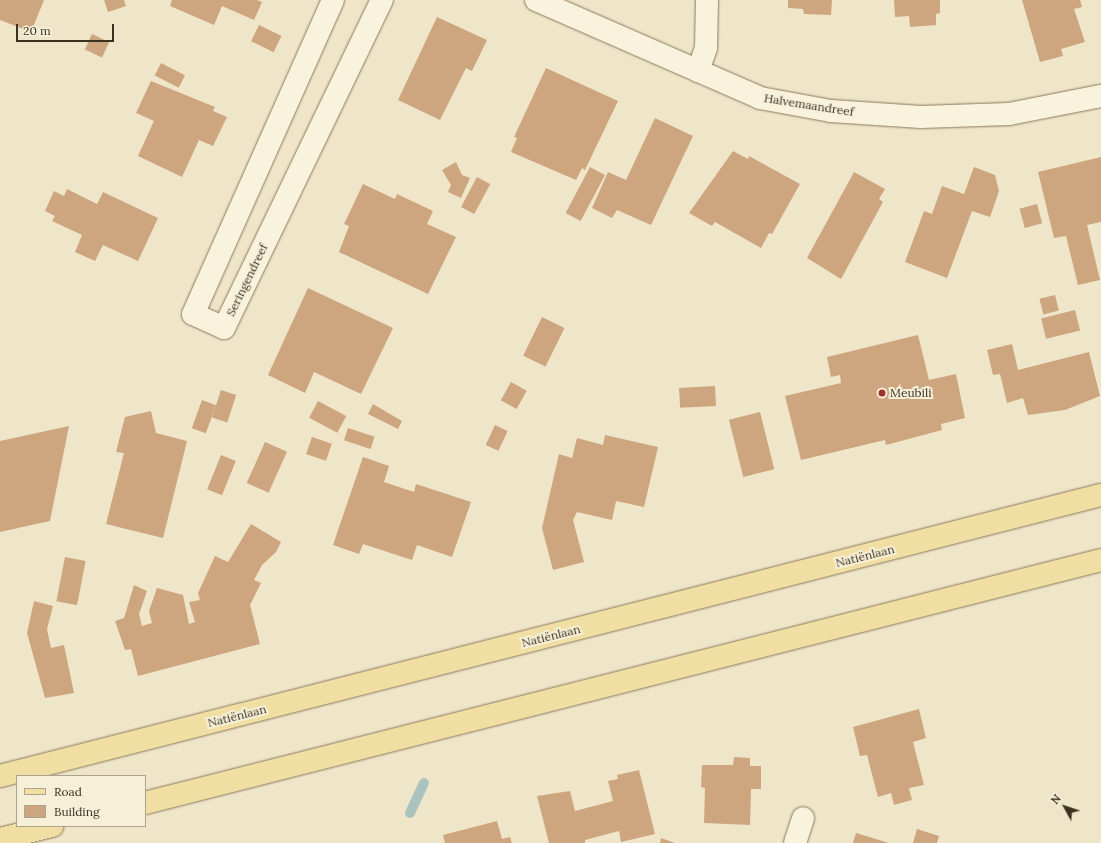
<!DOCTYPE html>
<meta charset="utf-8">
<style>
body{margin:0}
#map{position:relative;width:1101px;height:843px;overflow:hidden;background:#efe6c9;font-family:Lora,serif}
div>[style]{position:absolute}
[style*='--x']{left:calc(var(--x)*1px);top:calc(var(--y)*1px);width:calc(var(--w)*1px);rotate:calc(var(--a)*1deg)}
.stream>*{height:10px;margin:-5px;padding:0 5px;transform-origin:5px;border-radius:5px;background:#aac3be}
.building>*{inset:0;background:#cda57f;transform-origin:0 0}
.roads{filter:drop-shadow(0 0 1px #8c795d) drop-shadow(0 0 1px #8c795d)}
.minor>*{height:22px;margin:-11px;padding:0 11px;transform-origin:11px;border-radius:11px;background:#f9f3dd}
.major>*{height:22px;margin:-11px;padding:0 11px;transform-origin:11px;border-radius:11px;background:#f1dea2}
.dots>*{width:11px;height:11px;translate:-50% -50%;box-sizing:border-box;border:2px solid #f6f0d9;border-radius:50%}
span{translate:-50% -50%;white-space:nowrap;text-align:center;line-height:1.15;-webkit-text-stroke:4px #f6f0d9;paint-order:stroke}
.street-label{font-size:12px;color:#3c3021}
.poi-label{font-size:12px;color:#3c3021}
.left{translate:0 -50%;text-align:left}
.legend{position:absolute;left:16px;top:775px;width:130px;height:52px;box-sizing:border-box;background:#f6f0d9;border:1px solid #aca38f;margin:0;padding:5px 7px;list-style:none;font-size:12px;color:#3c3021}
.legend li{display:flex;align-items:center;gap:8px;height:20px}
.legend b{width:20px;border:1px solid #aca38f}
.north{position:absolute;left:1045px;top:787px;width:40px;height:40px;-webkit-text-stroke:3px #f6f0d9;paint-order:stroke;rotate:310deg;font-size:11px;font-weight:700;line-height:16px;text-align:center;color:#3c3021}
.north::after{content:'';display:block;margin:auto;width:14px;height:18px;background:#3c3021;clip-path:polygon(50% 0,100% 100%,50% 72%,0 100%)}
.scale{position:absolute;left:16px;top:24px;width:98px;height:18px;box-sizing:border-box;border:2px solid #3c3021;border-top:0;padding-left:5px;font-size:12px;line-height:14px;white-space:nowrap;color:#3c3021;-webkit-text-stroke:3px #f6f0d9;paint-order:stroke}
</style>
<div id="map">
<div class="stream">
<div style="--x:410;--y:813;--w:33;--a:-65"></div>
</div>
<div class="building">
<div style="clip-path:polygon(0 0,44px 0,31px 32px,0 20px)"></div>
<div style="clip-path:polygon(104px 0,124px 0,126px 6px,108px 12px)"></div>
<div style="clip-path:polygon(172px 0,257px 0,262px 2px,254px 20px,222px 6px,214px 25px,170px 6px)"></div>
<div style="clip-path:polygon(788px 0,832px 0,831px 15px,804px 14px,803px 9px,788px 8px)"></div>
<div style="clip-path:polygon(894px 0,940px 0,940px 13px,936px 14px,936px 25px,910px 27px,909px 16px,895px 17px)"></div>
<div style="clip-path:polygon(1022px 0,1080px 0,1082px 7px,1074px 9px,1085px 42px,1061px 49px,1063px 56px,1040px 62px)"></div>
<div style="clip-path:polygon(437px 17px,487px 40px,472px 71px,466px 68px,440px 120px,398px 100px)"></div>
<div style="left:259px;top:25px;width:25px;height:18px;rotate:26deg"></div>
<div style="left:92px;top:34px;width:19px;height:17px;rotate:25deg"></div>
<div style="left:161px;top:63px;width:27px;height:14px;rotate:27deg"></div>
<div style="clip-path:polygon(546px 68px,618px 101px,585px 170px,582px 168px,576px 180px,511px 152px,517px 138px,514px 137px)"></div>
<div style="clip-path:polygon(151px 81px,215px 107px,213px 111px,227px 117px,213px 146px,199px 140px,182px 177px,138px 156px,154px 121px,136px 113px)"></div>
<div style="clip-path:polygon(655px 118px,693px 136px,651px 225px,617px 210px,612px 218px,592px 208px,608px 172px,626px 180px)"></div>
<div style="clip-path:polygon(733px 151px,748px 159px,749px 156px,800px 184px,772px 234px,769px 233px,761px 248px,715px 222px,712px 226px,689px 213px)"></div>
<div style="clip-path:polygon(1101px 157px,1101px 222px,1087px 225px,1100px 280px,1078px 285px,1066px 236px,1054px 238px,1038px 172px)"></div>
<div style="clip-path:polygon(456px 162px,462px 175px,470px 178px,461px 198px,448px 192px,451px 185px,442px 170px)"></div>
<div style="left:590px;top:167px;width:17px;height:52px;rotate:28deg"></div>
<div style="clip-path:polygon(974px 167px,995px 175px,999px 191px,990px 217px,972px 211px,947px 278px,905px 262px,924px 211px,932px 214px,942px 186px,964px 194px)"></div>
<div style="clip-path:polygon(854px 172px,885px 189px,879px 199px,883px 202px,841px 279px,807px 258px)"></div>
<div style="left:477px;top:177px;width:15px;height:34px;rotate:28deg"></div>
<div style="clip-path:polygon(363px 184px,395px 199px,397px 194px,433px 211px,427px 224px,456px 237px,428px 294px,339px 252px,349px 226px,344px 224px)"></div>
<div style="clip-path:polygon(67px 189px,97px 204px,103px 192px,158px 218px,138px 261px,103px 245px,95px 261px,75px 252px,82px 235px,52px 221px,55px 216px,45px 211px,54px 191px,64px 196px)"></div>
<div style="left:1037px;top:204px;width:20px;height:18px;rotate:75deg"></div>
<div style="clip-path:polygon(308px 288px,393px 328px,361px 394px,314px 372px,305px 393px,268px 375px)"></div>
<div style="left:1055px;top:295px;width:16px;height:16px;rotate:76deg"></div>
<div style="left:1075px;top:310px;width:21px;height:35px;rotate:76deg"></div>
<div style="left:542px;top:317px;width:25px;height:43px;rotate:26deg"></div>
<div style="clip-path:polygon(918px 335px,929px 380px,956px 374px,965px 418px,941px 424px,942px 430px,886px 445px,885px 440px,801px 460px,785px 396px,841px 383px,840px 375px,831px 377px,827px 357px)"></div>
<div style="clip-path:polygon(1012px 344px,1018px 370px,1089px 352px,1100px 396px,1065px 410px,1028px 415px,1023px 398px,1007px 403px,1000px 374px,993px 375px,987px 350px)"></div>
<div style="left:511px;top:382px;width:18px;height:21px;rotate:29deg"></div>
<div style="left:715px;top:386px;width:20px;height:36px;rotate:87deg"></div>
<div style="left:221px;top:390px;width:16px;height:29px;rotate:18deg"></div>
<div style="left:202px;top:400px;width:15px;height:30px;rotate:20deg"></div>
<div style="left:318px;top:401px;width:32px;height:19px;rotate:28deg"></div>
<div style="clip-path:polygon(373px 404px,402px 421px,398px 429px,368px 414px)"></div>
<div style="clip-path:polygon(151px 411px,156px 433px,187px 441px,163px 538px,106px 524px,124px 453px,116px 452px,125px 417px)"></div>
<div style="left:760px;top:412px;width:59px;height:32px;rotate:76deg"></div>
<div style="left:495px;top:425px;width:14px;height:22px;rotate:25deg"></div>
<div style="clip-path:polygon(69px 426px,50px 521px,0 532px,0 441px)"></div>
<div style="left:348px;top:428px;width:28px;height:13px;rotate:18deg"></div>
<div style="clip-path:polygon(605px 435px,658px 447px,644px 507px,616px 501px,612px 520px,577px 512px,573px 520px,584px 562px,553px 570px,542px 528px,559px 454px,572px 458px,577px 438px,603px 445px)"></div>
<div style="left:312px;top:437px;width:21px;height:18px;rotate:19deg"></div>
<div style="left:265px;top:442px;width:24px;height:45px;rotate:24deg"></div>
<div style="left:221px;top:455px;width:16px;height:37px;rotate:22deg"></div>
<div style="clip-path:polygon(363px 457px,389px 466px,384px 482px,414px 492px,416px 484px,471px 502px,452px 557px,417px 545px,412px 560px,363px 544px,359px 554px,333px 545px)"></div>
<div style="clip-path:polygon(251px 524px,281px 542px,276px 552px,262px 565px,254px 580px,261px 583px,250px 605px,260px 644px,138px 676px,131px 649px,125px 650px,115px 621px,124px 618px,134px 585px,147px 591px,139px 614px,142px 626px,152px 623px,149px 611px,157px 588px,183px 595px,189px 624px,195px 622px,189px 602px,200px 600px,198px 593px,215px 556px,228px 562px)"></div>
<div style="left:65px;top:557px;width:21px;height:45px;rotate:11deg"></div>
<div style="clip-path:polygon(34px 601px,53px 606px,47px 629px,51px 648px,64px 645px,74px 693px,45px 698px,27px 633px)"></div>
<div style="clip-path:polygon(919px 709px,926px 738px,913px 742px,924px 785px,909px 788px,912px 800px,894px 805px,891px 793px,878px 797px,867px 755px,860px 756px,853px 727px)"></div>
<div style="clip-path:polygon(734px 757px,750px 758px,750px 766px,761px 766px,761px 789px,751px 789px,750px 825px,704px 823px,705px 788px,701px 787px,702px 765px,733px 765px)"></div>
<div style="clip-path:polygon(639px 770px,655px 834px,621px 842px,619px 831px,585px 840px,585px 843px,549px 843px,537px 796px,570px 791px,575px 811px,613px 801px,608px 781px,618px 779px,617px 775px)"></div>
<div style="clip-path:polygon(497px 821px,502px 839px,510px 837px,512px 843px,445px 843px,443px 835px)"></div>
<div style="clip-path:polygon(917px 829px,939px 836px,937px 843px,913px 843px)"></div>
<div style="clip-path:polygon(856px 833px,889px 843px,853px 843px)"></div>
<div style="clip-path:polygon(661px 838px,675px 843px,660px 843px)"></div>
</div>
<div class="roads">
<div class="minor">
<div style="--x:333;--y:0;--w:344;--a:114"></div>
<div style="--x:193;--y:314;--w:34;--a:24"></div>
<div style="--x:224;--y:328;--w:364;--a:-64.3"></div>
<div style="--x:536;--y:0;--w:244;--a:23.6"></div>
<div style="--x:760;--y:98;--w:72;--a:10.4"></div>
<div style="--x:831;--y:111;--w:90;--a:3.8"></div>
<div style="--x:921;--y:117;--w:88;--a:-2"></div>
<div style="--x:1009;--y:114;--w:94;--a:-11.1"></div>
<div style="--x:698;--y:71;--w:24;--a:-71"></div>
<div style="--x:706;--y:48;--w:48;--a:-88.8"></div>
<div style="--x:795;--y:843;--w:26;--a:-72"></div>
</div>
<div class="major">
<div style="--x:0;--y:776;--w:1136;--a:-14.32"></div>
<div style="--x:145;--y:803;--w:986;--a:-14.26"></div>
<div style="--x:0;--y:839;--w:54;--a:-14"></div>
</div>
</div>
<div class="dots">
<div style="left:882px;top:393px;background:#9b342d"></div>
</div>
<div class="street-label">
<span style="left:809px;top:105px;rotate:9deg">Halvemaandreef</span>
<span style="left:247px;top:280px;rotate:-64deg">Seringendreef</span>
<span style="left:865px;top:556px;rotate:-14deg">Natiënlaan</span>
<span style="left:551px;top:636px;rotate:-14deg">Natiënlaan</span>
<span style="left:237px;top:716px;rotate:-14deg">Natiënlaan</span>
</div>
<div class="poi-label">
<span class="left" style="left:890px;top:393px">Meubili</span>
</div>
<ul class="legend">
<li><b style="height:5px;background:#f1dea2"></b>Road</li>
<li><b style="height:11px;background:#cda57f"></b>Building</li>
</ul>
<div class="north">N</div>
<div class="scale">20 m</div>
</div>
